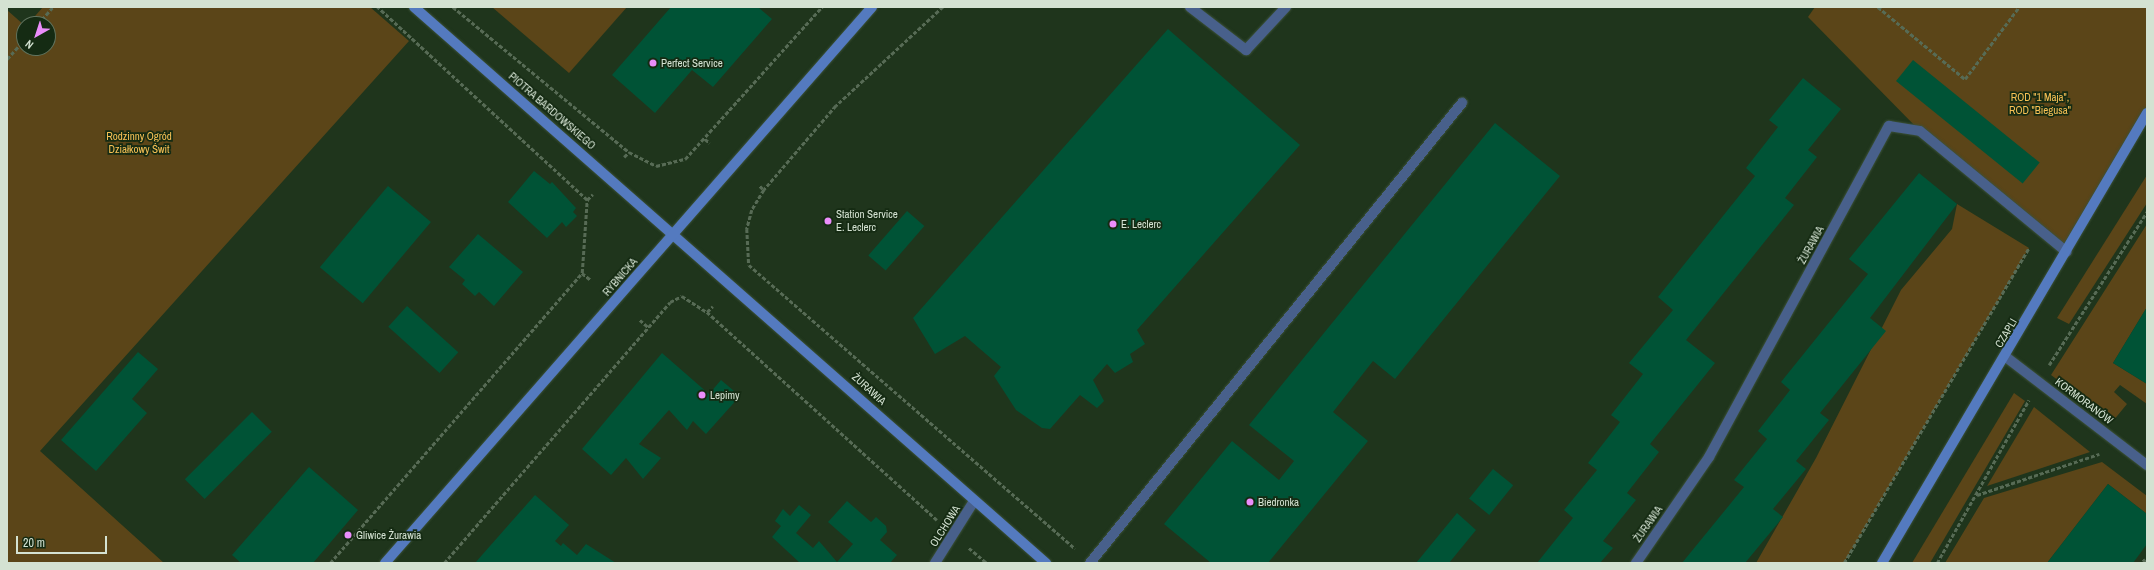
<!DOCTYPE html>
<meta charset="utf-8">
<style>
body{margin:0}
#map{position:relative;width:2154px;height:570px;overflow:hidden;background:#1f351c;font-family:"Archivo Narrow",sans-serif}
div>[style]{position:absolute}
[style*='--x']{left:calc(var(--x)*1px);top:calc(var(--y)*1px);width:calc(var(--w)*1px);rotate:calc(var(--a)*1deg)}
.green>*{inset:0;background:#5b4518}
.building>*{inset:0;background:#005336;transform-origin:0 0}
.path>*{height:2.5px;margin-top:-1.25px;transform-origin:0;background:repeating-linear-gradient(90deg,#576b55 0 4px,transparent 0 6px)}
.roads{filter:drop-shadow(0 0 1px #3c5139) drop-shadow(0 0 1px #3c5139)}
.lane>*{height:10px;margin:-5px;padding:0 5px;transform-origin:5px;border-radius:5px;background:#48608b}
.street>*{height:10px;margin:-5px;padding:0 5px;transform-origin:5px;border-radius:5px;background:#48608b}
.secondary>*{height:10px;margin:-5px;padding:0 5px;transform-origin:5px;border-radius:5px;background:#547abf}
.dots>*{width:11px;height:11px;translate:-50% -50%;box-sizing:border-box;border:2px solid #152b13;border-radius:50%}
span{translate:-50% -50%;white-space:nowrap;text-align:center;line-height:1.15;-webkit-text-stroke:3.5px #152b13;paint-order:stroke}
.poi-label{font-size:11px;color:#d4e2d2}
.left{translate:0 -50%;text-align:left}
.park-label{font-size:11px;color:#f8c155}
.street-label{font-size:11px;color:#d4e2d2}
.frame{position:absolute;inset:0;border:8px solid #d4e2d2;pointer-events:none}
.north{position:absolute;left:16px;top:16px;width:40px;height:40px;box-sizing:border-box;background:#152b13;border:1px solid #61745f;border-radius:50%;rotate:219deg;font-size:11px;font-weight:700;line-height:16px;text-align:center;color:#d4e2d2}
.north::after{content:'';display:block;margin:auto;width:14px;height:18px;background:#eb8dfb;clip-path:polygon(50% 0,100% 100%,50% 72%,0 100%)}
.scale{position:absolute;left:16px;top:536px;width:91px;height:18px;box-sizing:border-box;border:2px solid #d4e2d2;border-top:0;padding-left:5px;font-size:12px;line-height:14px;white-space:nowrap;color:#d4e2d2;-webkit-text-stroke:3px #152b13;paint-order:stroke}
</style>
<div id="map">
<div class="green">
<div style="clip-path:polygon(43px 7px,370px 7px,409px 41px,40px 451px,164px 563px,7px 563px,7px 10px,24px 25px,24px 48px,48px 48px,48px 24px,28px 24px)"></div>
<div style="clip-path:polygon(492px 7px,627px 7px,569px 73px)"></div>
<div style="clip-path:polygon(1815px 7px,2147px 7px,2147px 113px,2067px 252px,1920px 131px,1808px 17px)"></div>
<div style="clip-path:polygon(2147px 175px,2147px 203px,2069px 324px,2057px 318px)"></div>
<div style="clip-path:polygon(1957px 204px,2029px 248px,1844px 563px,1756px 563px,1816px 458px,1901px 290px,1952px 229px)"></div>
<div style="clip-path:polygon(2147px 224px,2147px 307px,2113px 363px,2147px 384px,2147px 404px,2120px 385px,2114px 392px,2127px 404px,2113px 421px,2051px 375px)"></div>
<div style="clip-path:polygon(2014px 393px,2025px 401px,1930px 563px,1912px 563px)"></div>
<div style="clip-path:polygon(2034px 407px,2090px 452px,1987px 486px)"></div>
<div style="clip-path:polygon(2102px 462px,2147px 496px,2147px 514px,2108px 484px,2047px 563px,1945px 563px,1984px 498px)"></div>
</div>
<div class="building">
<div style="clip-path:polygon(671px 7px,758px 7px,772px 19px,713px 87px,692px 70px,655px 113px,612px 75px)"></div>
<div style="clip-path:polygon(1168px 29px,1300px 145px,1137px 330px,1145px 344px,1130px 354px,1133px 362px,1115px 373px,1107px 364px,1093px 380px,1104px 401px,1097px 408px,1080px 395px,1050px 429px,1042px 428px,1016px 410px,994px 376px,1001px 367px,965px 336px,935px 354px,913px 318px)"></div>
<div style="left:1913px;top:60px;width:163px;height:27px;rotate:39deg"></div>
<div style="clip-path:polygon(1803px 78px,1841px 109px,1808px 150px,1817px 157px,1785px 198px,1794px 205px,1686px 340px,1715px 363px,1650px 444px,1659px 452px,1627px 493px,1636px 500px,1603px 541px,1613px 548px,1600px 563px,1537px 563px,1573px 518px,1564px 510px,1597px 470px,1588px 463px,1620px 422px,1611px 415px,1643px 374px,1629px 363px,1673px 310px,1658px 297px,1755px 176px,1746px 168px,1778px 127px,1769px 120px)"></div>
<div style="clip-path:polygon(1495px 123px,1560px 176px,1395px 379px,1373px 361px,1333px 412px,1368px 441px,1268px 563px,1211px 563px,1164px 524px,1232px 441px,1279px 480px,1294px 461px,1249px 425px)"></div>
<div style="clip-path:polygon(534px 171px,550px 184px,552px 182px,576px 208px,573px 212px,577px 216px,566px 227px,562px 222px,547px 238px,508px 202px)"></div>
<div style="clip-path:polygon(1919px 173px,1957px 204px,1870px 318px,1886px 331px,1820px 413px,1829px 420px,1796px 461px,1806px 469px,1773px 509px,1783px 517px,1745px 563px,1682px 563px,1744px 487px,1734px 480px,1767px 439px,1758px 431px,1790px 390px,1781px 382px,1868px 274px,1849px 259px)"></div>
<div style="left:388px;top:186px;width:56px;height:106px;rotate:40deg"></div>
<div style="left:907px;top:211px;width:23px;height:59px;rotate:41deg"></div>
<div style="clip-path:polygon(478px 234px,523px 272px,494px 306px,479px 292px,475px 296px,462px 284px,465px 280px,449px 267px)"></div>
<div style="left:407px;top:306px;width:69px;height:28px;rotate:42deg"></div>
<div style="clip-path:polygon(2147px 307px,2147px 384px,2113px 363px)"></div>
<div style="clip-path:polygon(138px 352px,158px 369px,132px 399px,147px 413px,96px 471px,61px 440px)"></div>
<div style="clip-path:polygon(662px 353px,709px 394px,721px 380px,740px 396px,706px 434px,693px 421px,687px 430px,669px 410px,639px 444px,661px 458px,643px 479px,626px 458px,611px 475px,582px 449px)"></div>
<div style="left:252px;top:412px;width:28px;height:95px;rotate:45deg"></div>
<div style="clip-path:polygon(309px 467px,358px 510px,313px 563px,241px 563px,232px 555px)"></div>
<div style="left:1493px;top:469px;width:26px;height:38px;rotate:39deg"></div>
<div style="clip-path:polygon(2108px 484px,2147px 514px,2147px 544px,2133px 563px,2047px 563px)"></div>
<div style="clip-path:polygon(535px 495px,569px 525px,555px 541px,561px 546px,563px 543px,577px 555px,586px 544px,616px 563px,475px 563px)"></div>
<div style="clip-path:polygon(847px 501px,871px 522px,876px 517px,886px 526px,887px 532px,880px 540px,897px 555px,890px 563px,800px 563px,772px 537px,781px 526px,775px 521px,783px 509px,790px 516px,799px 505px,811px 515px,796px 533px,813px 548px,819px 541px,837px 562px,853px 544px,828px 522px)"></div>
<div style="clip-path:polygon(1457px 513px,1476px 530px,1449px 563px,1416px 563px)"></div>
</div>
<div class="path">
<div style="--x:453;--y:7;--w:228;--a:39.5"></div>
<div style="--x:629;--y:152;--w:30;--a:27"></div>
<div style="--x:656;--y:166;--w:30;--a:-14"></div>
<div style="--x:685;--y:159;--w:205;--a:-48"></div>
<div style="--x:943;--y:7;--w:146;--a:137.2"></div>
<div style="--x:836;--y:106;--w:111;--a:130.6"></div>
<div style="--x:764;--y:190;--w:23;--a:121"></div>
<div style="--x:752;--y:210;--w:20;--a:105"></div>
<div style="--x:747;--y:229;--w:36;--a:87"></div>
<div style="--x:749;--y:265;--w:432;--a:41"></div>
<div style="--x:1878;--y:7;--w:113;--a:39.6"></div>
<div style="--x:1965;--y:79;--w:90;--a:-53.1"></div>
<div style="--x:38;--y:24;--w:23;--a:-49"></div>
<div style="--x:7;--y:59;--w:25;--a:-48"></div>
<div style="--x:705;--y:139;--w:6;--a:39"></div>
<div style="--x:624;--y:157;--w:7;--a:-45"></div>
<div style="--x:760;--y:186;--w:6;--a:45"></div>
<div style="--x:587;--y:200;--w:8;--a:-45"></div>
<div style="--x:582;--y:273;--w:11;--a:38"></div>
<div style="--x:707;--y:312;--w:8;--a:-45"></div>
<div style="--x:640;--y:320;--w:11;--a:41"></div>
<div style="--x:2049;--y:365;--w:182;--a:-57.4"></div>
<div style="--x:1977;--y:495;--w:129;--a:-18.6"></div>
<div style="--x:969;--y:548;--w:23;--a:40"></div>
<div style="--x:2143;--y:559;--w:6;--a:45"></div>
<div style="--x:330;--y:563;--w:384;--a:-49"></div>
<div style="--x:582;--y:273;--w:73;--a:-86.1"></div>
<div style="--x:587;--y:200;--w:285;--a:-137.4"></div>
<div style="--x:444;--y:563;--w:345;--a:-49.1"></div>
<div style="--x:670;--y:302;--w:13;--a:-27"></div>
<div style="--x:682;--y:296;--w:30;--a:33"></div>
<div style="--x:707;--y:312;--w:310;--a:42.1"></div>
<div style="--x:1844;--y:563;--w:365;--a:-59.6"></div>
<div style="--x:1937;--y:563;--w:187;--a:-60.6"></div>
</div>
<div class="roads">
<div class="lane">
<div style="--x:1190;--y:7;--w:71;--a:37.5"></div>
<div style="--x:1246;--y:50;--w:59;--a:-47.1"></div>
<div style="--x:1090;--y:563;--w:592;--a:-51.04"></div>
</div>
<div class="street">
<div style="--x:2006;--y:357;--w:178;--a:37.5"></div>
<div style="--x:935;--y:563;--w:73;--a:-57.8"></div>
<div style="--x:1636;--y:563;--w:129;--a:-55.4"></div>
<div style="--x:1709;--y:457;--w:377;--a:-61.5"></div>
<div style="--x:1889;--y:126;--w:31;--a:9"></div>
<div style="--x:1920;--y:131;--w:190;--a:39.5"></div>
</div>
<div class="secondary">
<div style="--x:414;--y:7;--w:842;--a:41.34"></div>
<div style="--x:385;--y:563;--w:739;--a:-48.78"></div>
<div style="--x:1882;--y:563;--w:522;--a:-59.51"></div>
</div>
</div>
<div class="dots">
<div style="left:653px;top:63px;background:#eb8dfb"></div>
<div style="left:828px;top:221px;background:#eb8dfb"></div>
<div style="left:1113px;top:224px;background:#eb8dfb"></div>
<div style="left:702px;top:395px;background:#eb8dfb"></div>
<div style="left:1250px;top:502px;background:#eb8dfb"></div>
<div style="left:348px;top:535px;background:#eb8dfb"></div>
</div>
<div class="poi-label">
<span class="left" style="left:661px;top:63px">Perfect Service</span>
<span class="left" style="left:836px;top:221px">Station Service<br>E. Leclerc</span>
<span class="left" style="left:1121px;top:224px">E. Leclerc</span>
<span class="left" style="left:710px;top:395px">Lepimy</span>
<span class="left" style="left:1258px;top:502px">Biedronka</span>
<span class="left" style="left:356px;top:535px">Gliwice Żurawia</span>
</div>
<div class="park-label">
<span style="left:2040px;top:104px">ROD "1 Maja",<br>ROD "Biegusa"</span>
<span style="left:139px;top:143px">Rodzinny Ogród<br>Działkowy Świt</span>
</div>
<div class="street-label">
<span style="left:552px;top:111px;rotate:41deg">PIOTRA BARDOWSKIEGO</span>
<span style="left:1811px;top:245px;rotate:-61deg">ŻURAWIA</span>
<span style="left:620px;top:277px;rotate:-49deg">RYBNICKA</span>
<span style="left:2006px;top:333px;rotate:-59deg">CZAPLI</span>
<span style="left:869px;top:389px;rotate:42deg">ŻURAWIA</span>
<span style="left:2084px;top:401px;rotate:37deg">KORMORANÓW</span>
<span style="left:1648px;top:524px;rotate:-55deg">ŻURAWIA</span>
<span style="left:945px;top:526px;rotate:-58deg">OLCHOWA</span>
</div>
<div class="frame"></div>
<div class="north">N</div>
<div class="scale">20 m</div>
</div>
